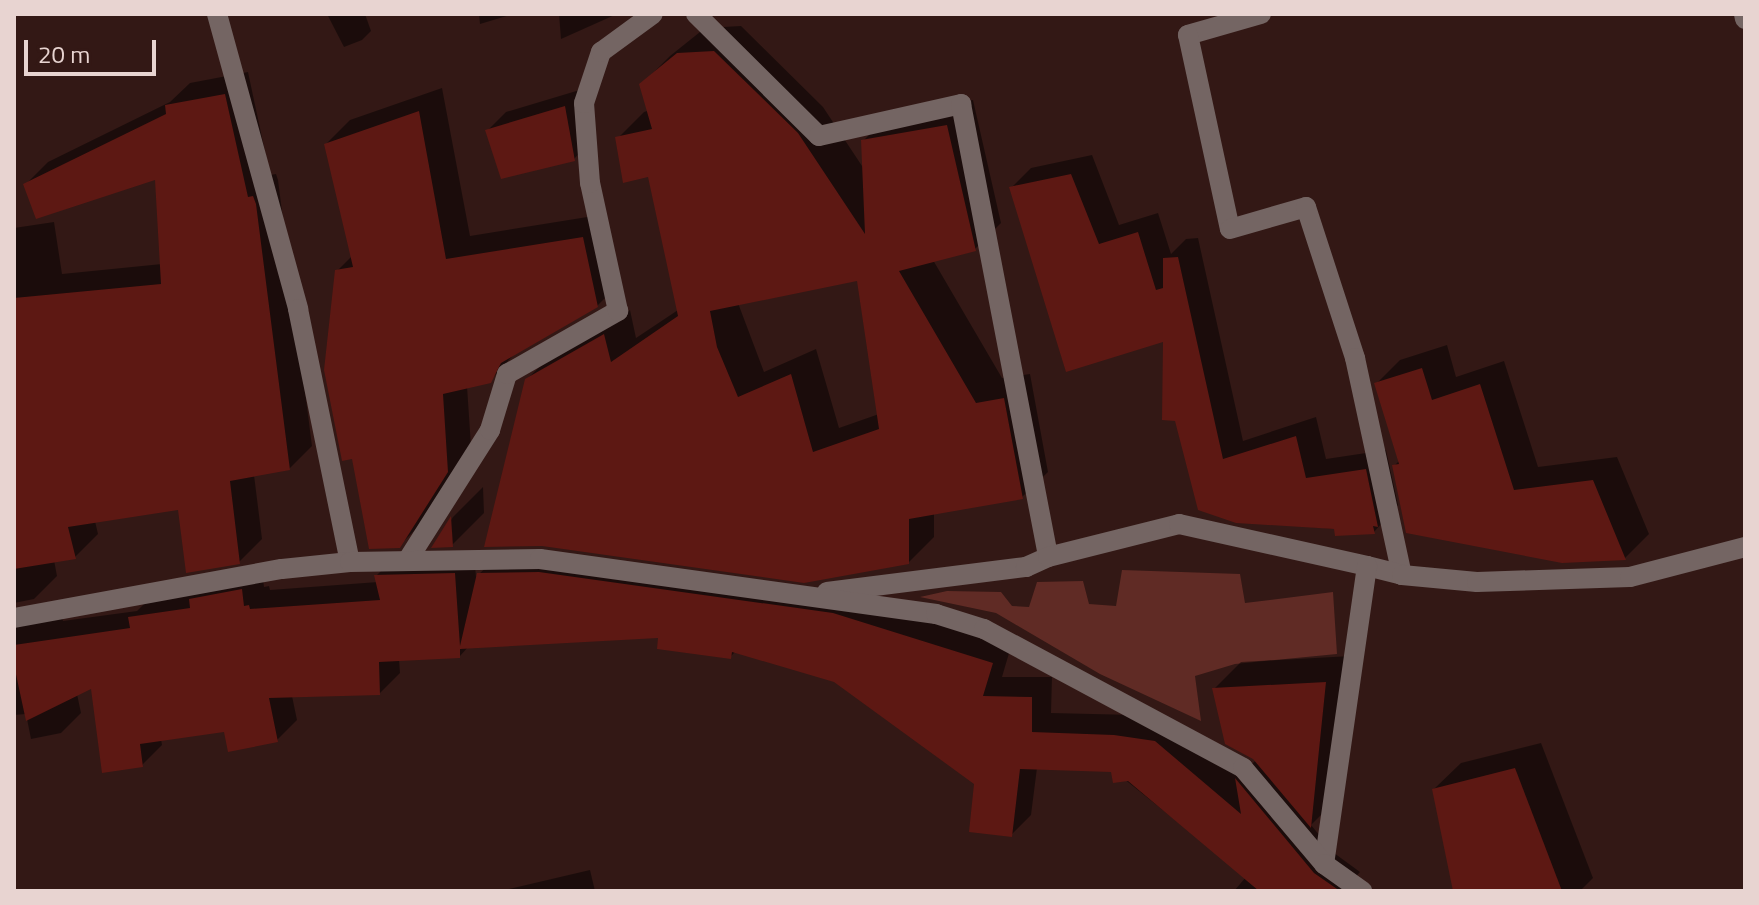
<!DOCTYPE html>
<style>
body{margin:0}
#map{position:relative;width:1759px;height:905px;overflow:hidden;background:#331815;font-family:"Titillium Web",sans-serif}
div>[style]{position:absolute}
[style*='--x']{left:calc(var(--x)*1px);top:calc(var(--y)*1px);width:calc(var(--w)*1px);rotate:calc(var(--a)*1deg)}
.green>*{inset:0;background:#602b25}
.shadow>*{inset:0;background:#0007}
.building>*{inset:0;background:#5d1813}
.minor>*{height:20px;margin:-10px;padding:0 10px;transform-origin:10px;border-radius:10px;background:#746563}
span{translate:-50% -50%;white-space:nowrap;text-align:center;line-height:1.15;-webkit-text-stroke:6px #331815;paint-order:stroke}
.frame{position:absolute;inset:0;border:16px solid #e8d4d1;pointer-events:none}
.scale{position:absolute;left:24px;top:40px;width:132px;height:36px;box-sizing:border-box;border:4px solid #e8d4d1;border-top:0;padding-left:10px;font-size:24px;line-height:28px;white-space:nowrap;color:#e8d4d1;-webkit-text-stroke:6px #331815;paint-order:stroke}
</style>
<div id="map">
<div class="green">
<div style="clip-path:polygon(1122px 570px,1240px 574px,1245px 603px,1333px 592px,1337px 654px,1235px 664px,1195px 676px,1201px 721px,1100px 674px,996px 613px,920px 597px,947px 591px,1001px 592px,1012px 606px,1029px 607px,1037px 582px,1083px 581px,1089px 604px,1116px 606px)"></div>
</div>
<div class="shadow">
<div style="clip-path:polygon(327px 14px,365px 14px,371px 31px,362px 40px,344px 47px)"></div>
<div style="clip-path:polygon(479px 14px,513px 14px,480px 24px)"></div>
<div style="clip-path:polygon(559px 14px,617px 14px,561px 39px)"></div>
<div style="clip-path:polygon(evenodd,741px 26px,823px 107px,864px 169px,863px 141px,889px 115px,973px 100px,1001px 223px,975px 249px,933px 260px,1002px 378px,1030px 374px,1048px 472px,1022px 497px,934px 513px,934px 537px,908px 563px,526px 380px,553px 354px,630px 310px,636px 338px,678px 310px,650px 174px,618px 138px,644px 112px,650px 110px,644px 82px,670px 56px,705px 28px,741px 26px,859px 278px,879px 414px,839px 428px,816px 349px,764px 372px,738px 303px,859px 278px)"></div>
<div style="clip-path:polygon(248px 72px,270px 175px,276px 174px,278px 180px,312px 446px,289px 469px,254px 475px,262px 539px,239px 562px,180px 508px,95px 521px,98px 534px,75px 557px,54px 560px,57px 576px,34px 599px,14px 603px,14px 228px,54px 222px,62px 274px,162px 264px,157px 177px,25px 185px,48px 162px,170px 102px,190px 83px)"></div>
<div style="clip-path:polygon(442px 88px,470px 236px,606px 214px,621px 282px,597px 306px,517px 351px,490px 381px,467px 386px,471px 446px,423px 522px,399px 546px,337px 271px,352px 256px,326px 144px,350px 120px)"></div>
<div style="clip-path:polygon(583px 89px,592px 140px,574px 159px,487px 131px,506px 112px)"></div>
<div style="clip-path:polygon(1092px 155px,1119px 225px,1158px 213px,1171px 254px,1186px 239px,1198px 238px,1243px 441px,1316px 417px,1326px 459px,1386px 450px,1398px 505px,1374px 532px,1237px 521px,1165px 340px,1011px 188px,1031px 168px)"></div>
<div style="clip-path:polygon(1447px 345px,1456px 377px,1504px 361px,1538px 467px,1617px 457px,1649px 534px,1625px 558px,1560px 560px,1394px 466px,1400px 460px,1376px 384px,1400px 360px)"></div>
<div style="clip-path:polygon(483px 487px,484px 513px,452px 545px,434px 546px,453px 517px)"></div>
<div style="clip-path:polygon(474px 554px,476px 577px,500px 554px,854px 593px,1012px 643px,1002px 677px,1052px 677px,1051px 713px,1135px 715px,1240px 776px,1256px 760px,1215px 688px,1241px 662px,1351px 656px,1336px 800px,1311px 825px,1334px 853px,1360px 872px,1343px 891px,1234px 891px,1246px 877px,1113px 770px,1037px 768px,1031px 815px,1011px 835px,976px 784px,835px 680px,736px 651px,730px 657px,661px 636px,469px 646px,460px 656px,399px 659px,400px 673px,380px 693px,292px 696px,297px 720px,277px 740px,226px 729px,161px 739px,162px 745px,142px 765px,92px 686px,77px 694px,81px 713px,61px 733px,31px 739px,26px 714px,14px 715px,14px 623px,60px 607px,63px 621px,137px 611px,151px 597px,262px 570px,264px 587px,269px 586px,270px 590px,378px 582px,377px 575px,397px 555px)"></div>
<div style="clip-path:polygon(1541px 743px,1593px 878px,1580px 891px,1455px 891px,1434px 789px,1461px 763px)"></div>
<div style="clip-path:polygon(590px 870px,595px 891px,500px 891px)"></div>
</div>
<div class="building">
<div style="clip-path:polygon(evenodd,714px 51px,798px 133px,865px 234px,861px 140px,947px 125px,976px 251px,899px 271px,976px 403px,1004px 398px,1023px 499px,909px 519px,909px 564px,804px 583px,542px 546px,484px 547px,525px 379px,604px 334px,611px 362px,678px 316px,648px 177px,623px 183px,615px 137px,652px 129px,639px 84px,677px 53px,714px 51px,857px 281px,879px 429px,813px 452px,791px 374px,738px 397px,717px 347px,710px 311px,857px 281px)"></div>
<div style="clip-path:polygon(225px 94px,248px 197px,253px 196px,256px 204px,290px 470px,230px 481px,240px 564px,186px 573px,178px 510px,68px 527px,76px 559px,14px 569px,14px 298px,161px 284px,155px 180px,36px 219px,23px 184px,166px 114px,165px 105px)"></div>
<div style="clip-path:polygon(565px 106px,575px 161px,501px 179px,485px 130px)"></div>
<div style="clip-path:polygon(419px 111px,446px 259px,583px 237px,598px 307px,501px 363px,491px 383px,443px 394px,448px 472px,400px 548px,369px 549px,352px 459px,342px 461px,324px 370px,335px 270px,353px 267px,324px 144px)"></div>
<div style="clip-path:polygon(1071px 174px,1099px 244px,1138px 232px,1156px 290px,1163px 288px,1163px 258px,1178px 257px,1223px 459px,1296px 436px,1306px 478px,1366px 469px,1378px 527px,1373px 526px,1375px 534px,1335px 536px,1334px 529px,1236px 523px,1198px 510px,1175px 421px,1162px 420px,1163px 342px,1066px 372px,1009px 187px)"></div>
<div style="clip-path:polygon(1422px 368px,1432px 400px,1480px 384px,1514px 490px,1593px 480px,1626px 560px,1562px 563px,1406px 533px,1392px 465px,1399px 464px,1374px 383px)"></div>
<div style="clip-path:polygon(451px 516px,453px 547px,431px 548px)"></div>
<div style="clip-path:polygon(539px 572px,833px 613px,993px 663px,983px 696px,1032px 697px,1032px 732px,1114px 735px,1155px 741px,1241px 814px,1235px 778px,1314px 873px,1340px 891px,1259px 891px,1128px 781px,1113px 783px,1111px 772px,1020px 769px,1012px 837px,969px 832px,974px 784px,834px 682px,732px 652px,731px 659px,657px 649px,658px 638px,460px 649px,460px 658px,379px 662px,380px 695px,269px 698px,278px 742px,228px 752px,224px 732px,140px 744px,143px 767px,102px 773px,91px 689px,26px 721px,14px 665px,14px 645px,130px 628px,128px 617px,190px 608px,189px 599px,242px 589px,244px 606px,249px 605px,250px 609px,380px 600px,374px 575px,455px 573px,460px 646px,477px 573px)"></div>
<div style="clip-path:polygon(1326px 682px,1311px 828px,1253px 759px,1225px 744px,1212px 688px)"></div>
<div style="clip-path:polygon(1515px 768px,1562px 891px,1453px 891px,1432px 789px)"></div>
</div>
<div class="minor">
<div style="--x:217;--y:14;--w:306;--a:74.6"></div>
<div style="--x:298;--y:309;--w:258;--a:78.4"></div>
<div style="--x:696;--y:14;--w:173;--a:44.8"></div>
<div style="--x:819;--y:136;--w:146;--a:-12.7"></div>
<div style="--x:961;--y:104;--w:461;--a:79.1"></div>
<div style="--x:1261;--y:14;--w:76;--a:164"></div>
<div style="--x:1188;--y:35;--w:198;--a:77.8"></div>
<div style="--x:1230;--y:229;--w:79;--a:-16.1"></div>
<div style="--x:1306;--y:207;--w:159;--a:72"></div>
<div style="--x:1355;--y:358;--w:222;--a:77.8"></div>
<div style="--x:1744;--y:14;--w:5;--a:79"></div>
<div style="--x:407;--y:561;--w:155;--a:-57.6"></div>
<div style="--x:490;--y:430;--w:59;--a:-73.1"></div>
<div style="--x:507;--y:374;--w:128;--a:-29.6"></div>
<div style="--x:618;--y:311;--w:131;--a:-102.3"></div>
<div style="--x:590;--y:183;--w:80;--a:-94.3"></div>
<div style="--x:584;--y:103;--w:54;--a:-71.6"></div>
<div style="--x:601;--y:52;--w:64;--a:-36.2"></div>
<div style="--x:1367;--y:566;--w:36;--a:14"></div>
<div style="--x:1402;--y:575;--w:75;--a:5.3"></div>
<div style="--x:1477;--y:582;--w:153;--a:-1.9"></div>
<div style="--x:1630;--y:577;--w:119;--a:-14.6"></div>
<div style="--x:827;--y:592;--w:201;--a:-7.2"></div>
<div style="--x:1026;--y:567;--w:24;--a:-24"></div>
<div style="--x:1048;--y:557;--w:135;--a:-14.1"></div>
<div style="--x:1179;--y:524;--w:193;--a:12.6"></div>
<div style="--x:1367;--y:566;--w:301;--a:98.2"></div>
<div style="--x:14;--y:618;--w:272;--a:-10.4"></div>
<div style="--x:282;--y:569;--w:68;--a:-5.9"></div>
<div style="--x:350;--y:562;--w:190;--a:-0.9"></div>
<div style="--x:540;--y:559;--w:400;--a:7.9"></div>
<div style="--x:936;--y:614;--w:50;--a:17.4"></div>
<div style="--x:984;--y:629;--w:294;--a:28.2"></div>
<div style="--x:1243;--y:768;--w:126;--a:49.8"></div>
<div style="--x:1324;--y:864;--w:47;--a:35.4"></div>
</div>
<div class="frame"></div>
<div class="scale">20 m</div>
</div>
